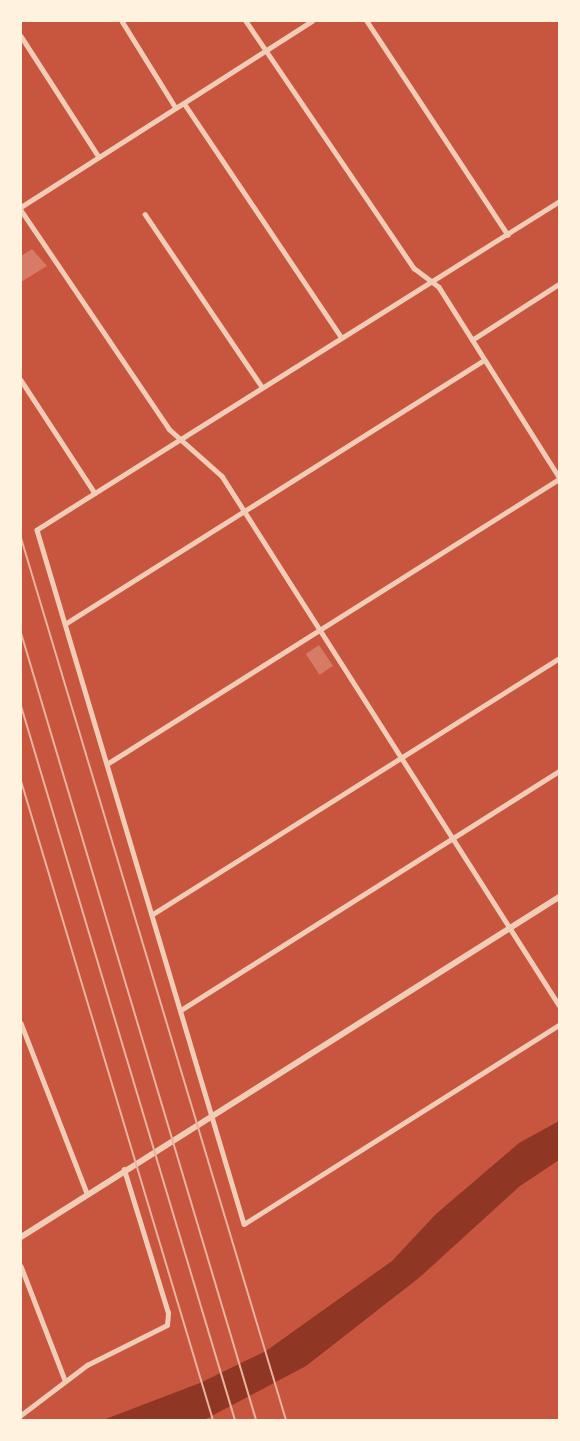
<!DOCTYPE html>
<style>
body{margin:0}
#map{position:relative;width:580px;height:1441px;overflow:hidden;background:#c8553d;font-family:Poppins,sans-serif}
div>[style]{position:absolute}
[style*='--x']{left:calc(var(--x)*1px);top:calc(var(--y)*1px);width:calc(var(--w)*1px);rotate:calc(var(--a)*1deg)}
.water>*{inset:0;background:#8f3625}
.building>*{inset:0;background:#d67c66;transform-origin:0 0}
.minor>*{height:4.5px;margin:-2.25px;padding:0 2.25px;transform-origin:2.25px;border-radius:2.25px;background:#f1ccb7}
.tertiary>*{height:6px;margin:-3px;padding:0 3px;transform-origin:3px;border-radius:3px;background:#f1ccb7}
.rail>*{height:2px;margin:-1px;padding:0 1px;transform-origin:1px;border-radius:1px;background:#e9b49f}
span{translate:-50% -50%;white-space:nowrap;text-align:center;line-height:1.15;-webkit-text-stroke:4.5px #fff3e0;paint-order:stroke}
.frame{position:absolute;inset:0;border:22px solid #fff3e0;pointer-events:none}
</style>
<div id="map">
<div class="water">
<div style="clip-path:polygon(559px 1121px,559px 1160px,520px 1186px,420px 1277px,306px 1366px,204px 1420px,103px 1420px,200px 1383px,266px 1351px,392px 1261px,436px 1214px,519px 1143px)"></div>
</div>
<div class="building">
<div style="clip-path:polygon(32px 249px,47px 266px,21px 282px,21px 256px)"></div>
<div style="left:319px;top:645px;width:25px;height:16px;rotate:56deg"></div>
</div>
<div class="minor">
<div style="--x:122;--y:21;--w:102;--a:58.2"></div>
<div style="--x:246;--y:21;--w:299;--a:55.8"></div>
<div style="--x:414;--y:268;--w:31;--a:37"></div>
<div style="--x:439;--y:287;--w:225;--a:57.7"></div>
<div style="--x:367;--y:21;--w:256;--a:56.6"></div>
<div style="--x:21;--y:36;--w:144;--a:57.2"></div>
<div style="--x:184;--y:103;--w:282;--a:56.1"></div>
<div style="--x:559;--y:202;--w:616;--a:147.86"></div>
<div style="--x:37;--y:530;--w:724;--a:73.39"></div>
<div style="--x:244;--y:1224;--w:373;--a:-32.3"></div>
<div style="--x:21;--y:207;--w:345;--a:-32.6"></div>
<div style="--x:21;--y:210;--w:264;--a:55.9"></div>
<div style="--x:169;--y:429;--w:71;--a:41.6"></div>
<div style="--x:222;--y:476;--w:627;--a:57.5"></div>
<div style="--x:145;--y:214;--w:209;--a:55.9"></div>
<div style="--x:472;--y:340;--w:103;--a:-32.8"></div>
<div style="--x:21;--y:380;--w:135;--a:56.8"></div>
<div style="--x:65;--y:624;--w:495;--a:-32.2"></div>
<div style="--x:107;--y:764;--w:534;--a:-32.23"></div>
<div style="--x:153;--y:914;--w:480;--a:-32.2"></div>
<div style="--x:181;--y:1010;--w:447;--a:-32.3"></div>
<div style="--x:21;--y:1023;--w:182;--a:68.8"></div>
<div style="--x:21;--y:1266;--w:122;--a:68.9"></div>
<div style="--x:21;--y:1415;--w:83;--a:-37.1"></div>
<div style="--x:87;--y:1365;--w:89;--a:-26.6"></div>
<div style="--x:167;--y:1325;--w:12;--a:-85"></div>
<div style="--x:168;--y:1313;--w:150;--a:-107.1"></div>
</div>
<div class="tertiary">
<div style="--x:21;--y:1237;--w:636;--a:-32.29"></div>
</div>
<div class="rail">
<div style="--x:21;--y:538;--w:921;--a:73.28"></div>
<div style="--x:21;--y:633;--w:821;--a:73.37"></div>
<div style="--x:21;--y:706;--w:745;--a:73.32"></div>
<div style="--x:21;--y:781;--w:667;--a:73.28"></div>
</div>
<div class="frame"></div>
</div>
